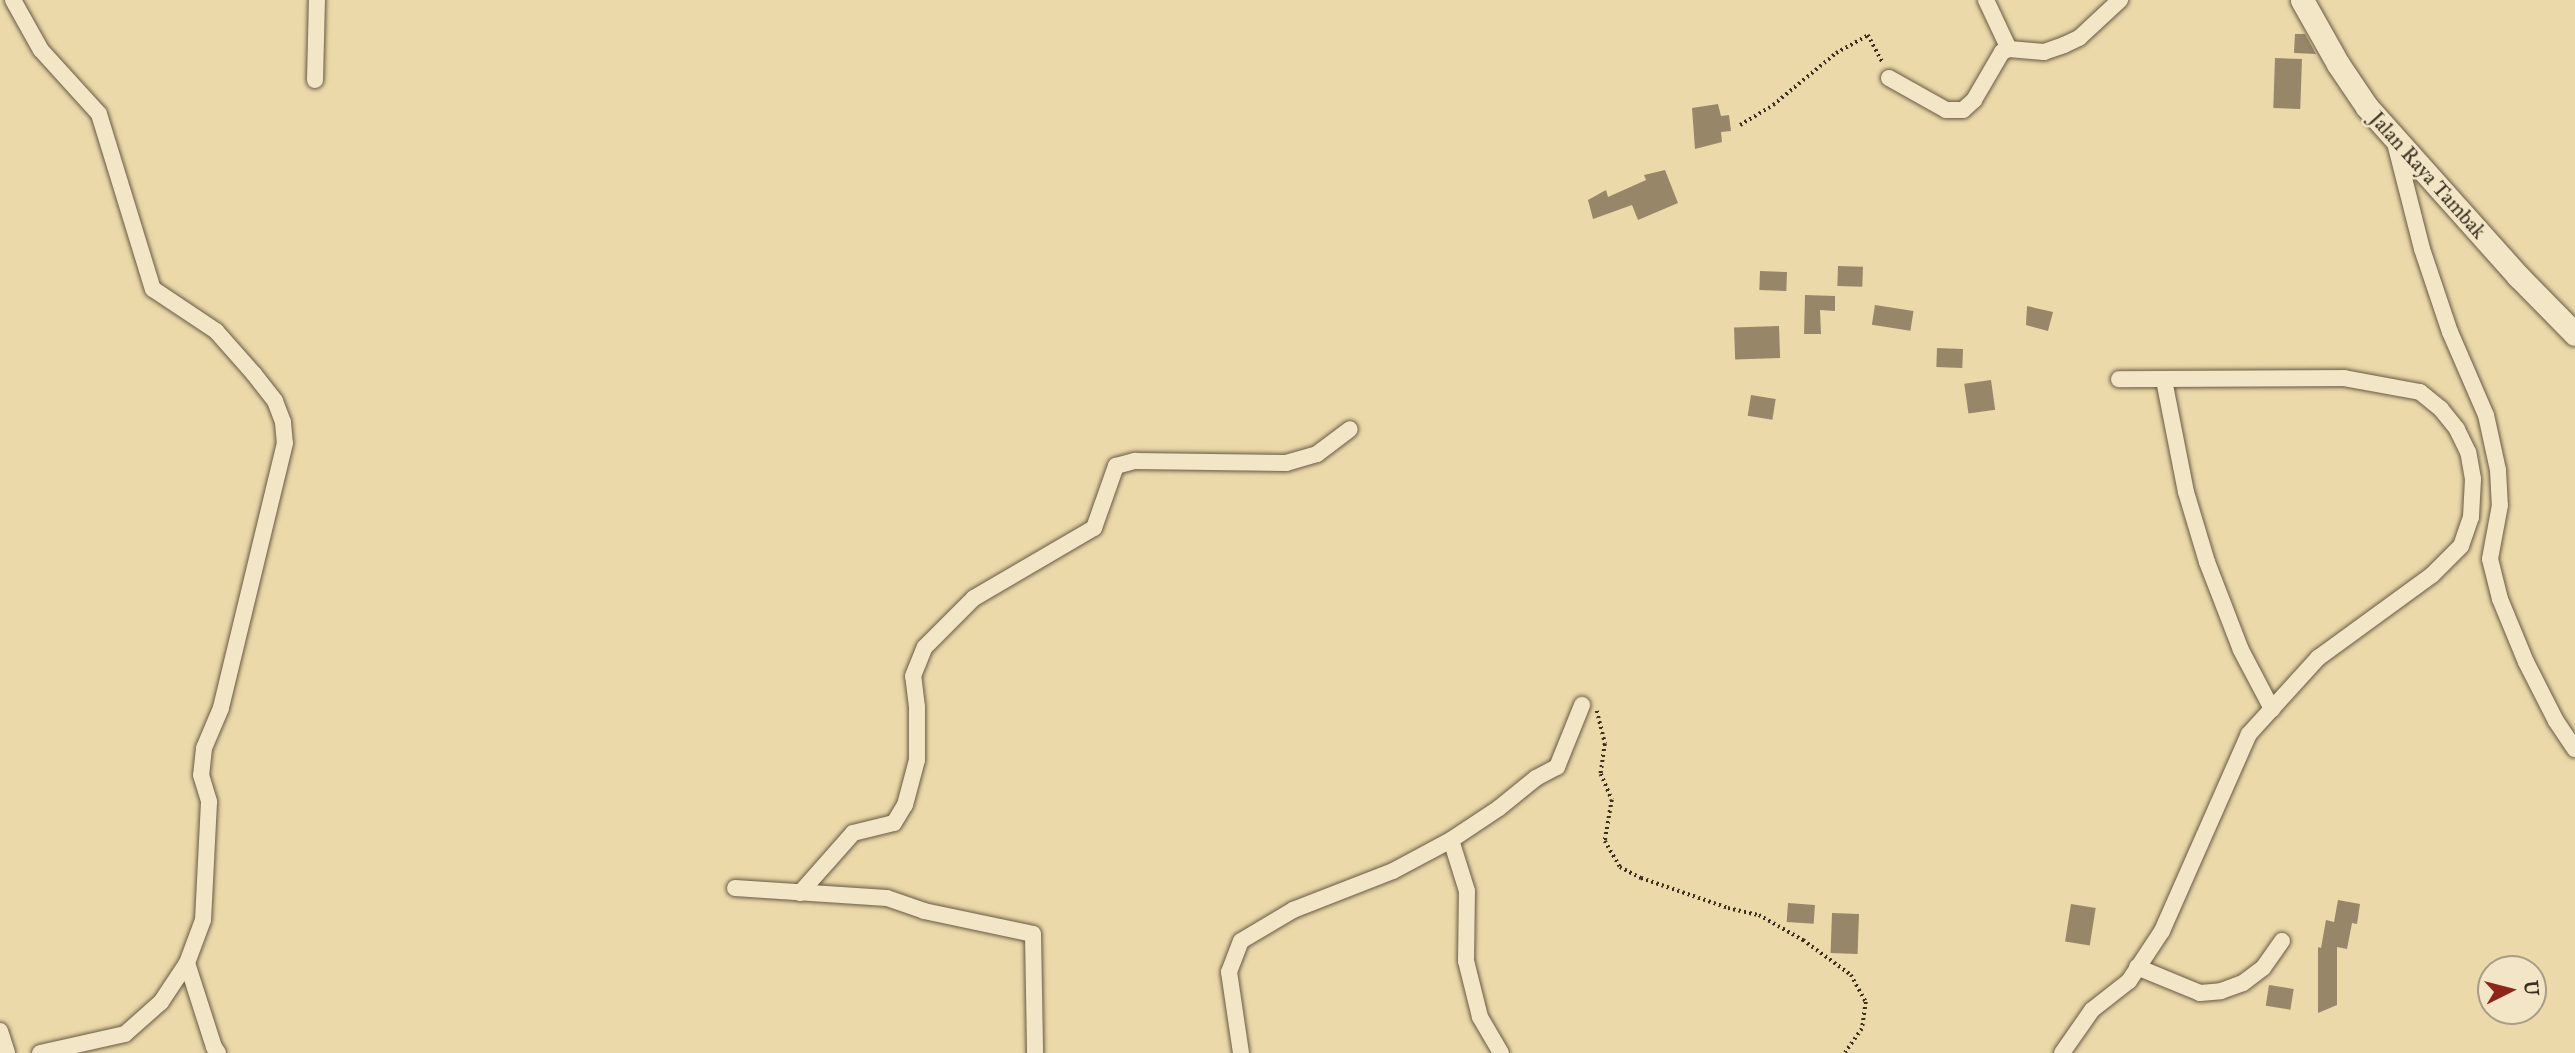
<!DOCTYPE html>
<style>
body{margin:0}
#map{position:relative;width:2575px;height:1053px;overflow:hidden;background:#ebd9a9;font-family:"IM FELL Great Primer",serif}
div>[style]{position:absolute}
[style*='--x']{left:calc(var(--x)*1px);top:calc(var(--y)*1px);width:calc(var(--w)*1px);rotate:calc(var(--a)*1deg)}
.building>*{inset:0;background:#978768;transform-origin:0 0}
.path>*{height:3.5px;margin-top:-1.75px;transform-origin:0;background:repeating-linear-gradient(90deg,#3c2f21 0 2px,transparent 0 5.5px)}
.roads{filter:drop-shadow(0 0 2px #685a43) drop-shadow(0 0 2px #685a43)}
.street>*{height:16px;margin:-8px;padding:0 8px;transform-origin:8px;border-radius:8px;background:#f2e6c7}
.secondary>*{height:23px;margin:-11.5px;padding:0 11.5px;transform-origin:11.5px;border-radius:11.5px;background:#f2e6c7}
span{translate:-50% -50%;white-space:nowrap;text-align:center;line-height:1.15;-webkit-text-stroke:5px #f2e6c7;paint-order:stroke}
.street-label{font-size:21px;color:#3c2f21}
.north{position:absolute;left:2477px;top:955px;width:70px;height:70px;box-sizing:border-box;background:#f2e6c7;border:2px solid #a99d85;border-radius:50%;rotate:84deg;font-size:19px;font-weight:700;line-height:28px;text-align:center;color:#3c2f21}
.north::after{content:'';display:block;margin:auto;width:24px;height:32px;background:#8f2418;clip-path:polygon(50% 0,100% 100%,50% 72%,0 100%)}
</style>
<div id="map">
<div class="building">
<div style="clip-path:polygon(2295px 34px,2305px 34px,2316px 54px,2294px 53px)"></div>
<div style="left:2275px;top:58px;width:27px;height:50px;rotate:2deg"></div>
<div style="clip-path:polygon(1718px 104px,1721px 116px,1729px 115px,1731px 131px,1721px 132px,1722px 142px,1695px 149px,1692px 108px)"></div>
<div style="clip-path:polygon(1665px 170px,1678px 203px,1638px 220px,1632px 205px,1593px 219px,1588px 200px,1606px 190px,1608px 197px,1646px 180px,1644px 175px)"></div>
<div style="left:1838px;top:266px;width:25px;height:20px;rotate:2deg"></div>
<div style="left:1760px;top:271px;width:27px;height:19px;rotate:2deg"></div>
<div style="clip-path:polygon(1805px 295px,1835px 296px,1835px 311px,1820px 310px,1821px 334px,1804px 334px)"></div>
<div style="left:1875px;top:305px;width:39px;height:20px;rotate:9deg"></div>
<div style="clip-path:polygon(2027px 306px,2053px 312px,2048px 331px,2026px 325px)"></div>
<div style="left:1779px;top:326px;width:32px;height:45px;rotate:88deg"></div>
<div style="left:1937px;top:348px;width:26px;height:19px;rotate:2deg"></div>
<div style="left:1991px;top:380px;width:30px;height:27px;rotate:82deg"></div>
<div style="left:1751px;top:395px;width:25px;height:21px;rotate:9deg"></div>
<div style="clip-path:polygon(2338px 900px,2360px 904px,2357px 924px,2352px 923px,2347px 949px,2337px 947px,2337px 1005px,2318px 1013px,2318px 947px,2321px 948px,2326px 920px,2334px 922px)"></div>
<div style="left:1788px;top:903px;width:27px;height:19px;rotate:4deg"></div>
<div style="left:2071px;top:904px;width:25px;height:38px;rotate:9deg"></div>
<div style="left:1832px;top:913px;width:27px;height:40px;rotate:2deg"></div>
<div style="left:2269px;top:985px;width:25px;height:21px;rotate:9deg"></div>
</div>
<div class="path">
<div style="--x:1740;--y:125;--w:39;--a:-31"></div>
<div style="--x:1773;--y:105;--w:82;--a:-39.5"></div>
<div style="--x:1836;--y:53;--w:37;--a:-29"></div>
<div style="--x:1868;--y:35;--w:32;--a:62"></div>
<div style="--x:1597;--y:711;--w:34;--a:76"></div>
<div style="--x:1605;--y:744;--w:30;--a:98"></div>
<div style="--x:1601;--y:774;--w:28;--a:67"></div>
<div style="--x:1612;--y:800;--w:42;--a:99.7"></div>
<div style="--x:1605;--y:841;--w:30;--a:60"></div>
<div style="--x:1620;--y:867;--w:24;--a:28"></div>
<div style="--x:1641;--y:878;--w:92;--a:19"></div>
<div style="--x:1728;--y:908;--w:32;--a:13"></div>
<div style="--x:1759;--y:915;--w:51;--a:29.6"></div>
<div style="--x:1803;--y:940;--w:59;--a:36.1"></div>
<div style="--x:1851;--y:975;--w:31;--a:61"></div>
<div style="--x:1866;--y:1002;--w:27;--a:98"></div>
<div style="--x:1862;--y:1029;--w:29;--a:125"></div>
</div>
<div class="roads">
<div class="street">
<div style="--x:13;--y:0;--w:57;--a:60.8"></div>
<div style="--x:41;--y:50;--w:86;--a:47.8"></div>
<div style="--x:99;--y:114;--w:183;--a:72.9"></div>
<div style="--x:153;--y:289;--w:76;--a:33.7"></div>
<div style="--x:216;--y:331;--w:57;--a:48.5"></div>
<div style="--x:254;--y:374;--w:34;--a:52"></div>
<div style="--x:275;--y:401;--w:22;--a:69"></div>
<div style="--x:283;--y:422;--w:21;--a:85"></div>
<div style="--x:285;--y:443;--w:273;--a:103.6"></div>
<div style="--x:221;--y:708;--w:43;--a:113"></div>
<div style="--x:204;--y:748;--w:27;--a:96"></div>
<div style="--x:201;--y:775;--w:28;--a:73"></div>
<div style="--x:209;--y:802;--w:118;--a:92.9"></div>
<div style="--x:203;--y:920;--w:46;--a:110.4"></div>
<div style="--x:187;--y:963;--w:47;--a:123.7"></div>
<div style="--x:161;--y:1002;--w:48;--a:138.4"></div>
<div style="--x:125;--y:1034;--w:87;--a:167.4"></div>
<div style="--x:1986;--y:0;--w:54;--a:64.9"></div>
<div style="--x:1889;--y:78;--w:65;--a:29.3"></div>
<div style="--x:1946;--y:110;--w:17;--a:0"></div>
<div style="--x:1963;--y:110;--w:15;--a:-42"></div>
<div style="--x:1974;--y:100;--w:56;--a:-59.7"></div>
<div style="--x:2002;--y:52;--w:8;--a:-23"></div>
<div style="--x:2009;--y:49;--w:35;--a:5"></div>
<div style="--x:2044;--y:52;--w:21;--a:-19"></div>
<div style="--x:2064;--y:45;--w:17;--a:-25"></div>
<div style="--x:2079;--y:38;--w:56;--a:-42.8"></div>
<div style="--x:315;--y:80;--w:80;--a:-88.6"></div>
<div style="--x:2394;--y:139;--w:114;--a:75.7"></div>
<div style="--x:2422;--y:249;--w:88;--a:71.4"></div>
<div style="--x:2450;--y:332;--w:90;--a:66.6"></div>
<div style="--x:2486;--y:415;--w:56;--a:77.7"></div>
<div style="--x:2498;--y:470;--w:35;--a:87"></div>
<div style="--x:2500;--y:505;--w:55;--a:100.5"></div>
<div style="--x:2490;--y:559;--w:41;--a:76"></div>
<div style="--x:2500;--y:599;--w:68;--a:67.6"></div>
<div style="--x:2526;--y:662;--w:66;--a:63"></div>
<div style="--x:2556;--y:721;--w:34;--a:56"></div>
<div style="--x:2164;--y:380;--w:114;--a:78.9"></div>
<div style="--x:2186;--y:492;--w:73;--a:73.3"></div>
<div style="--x:2207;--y:562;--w:94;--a:68.9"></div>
<div style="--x:2241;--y:650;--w:67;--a:62.3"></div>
<div style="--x:735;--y:888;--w:152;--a:3.8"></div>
<div style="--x:887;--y:898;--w:39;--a:19"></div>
<div style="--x:924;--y:911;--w:111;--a:11.9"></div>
<div style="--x:1033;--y:934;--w:119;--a:89"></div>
<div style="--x:800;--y:893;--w:80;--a:-48.5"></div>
<div style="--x:853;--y:833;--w:42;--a:-13.7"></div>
<div style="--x:894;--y:823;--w:21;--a:-59"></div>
<div style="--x:905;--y:805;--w:47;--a:-75.1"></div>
<div style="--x:917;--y:760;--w:53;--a:-90"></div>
<div style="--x:917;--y:707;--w:31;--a:-97"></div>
<div style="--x:913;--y:676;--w:31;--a:-68"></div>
<div style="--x:925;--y:647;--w:69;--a:-45"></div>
<div style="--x:974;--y:598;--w:139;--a:-30.3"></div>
<div style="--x:1094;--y:528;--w:66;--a:-70.5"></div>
<div style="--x:1116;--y:466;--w:20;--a:-15"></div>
<div style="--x:1135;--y:461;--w:151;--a:0.8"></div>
<div style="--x:1286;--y:463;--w:32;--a:-16"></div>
<div style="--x:1317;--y:454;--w:41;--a:-37.1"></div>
<div style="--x:187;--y:963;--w:88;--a:72.2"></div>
<div style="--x:214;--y:1047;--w:7;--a:56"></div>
<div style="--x:2137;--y:967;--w:68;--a:22.4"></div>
<div style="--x:2200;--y:993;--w:21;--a:-5"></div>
<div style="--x:2221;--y:991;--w:23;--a:-20"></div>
<div style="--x:2243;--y:983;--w:25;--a:-37"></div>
<div style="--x:2263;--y:968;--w:33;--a:-55"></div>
<div style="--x:0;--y:1031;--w:23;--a:72"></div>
<div style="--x:1241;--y:1053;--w:82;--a:-98.4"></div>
<div style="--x:1229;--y:972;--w:33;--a:-69"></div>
<div style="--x:1241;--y:941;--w:61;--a:-30.8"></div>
<div style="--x:1293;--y:910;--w:107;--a:-21.3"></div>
<div style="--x:1393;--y:871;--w:66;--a:-28.1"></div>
<div style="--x:1501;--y:1053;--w:42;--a:-120.3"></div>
<div style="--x:1480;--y:1017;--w:58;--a:-104"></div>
<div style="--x:1466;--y:961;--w:70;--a:-89.2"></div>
<div style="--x:1467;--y:891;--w:53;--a:-107.4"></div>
<div style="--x:1451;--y:840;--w:58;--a:-33.7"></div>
<div style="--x:1499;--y:808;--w:48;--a:-39"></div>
<div style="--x:1536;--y:778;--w:24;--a:-28"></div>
<div style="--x:1557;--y:767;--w:67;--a:-68"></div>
<div style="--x:2062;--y:1053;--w:52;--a:-55.1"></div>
<div style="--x:2092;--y:1010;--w:47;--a:-38.1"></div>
<div style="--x:2129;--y:981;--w:60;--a:-56.6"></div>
<div style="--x:2162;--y:931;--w:215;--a:-66.2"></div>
<div style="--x:2249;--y:734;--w:103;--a:-47.8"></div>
<div style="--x:2318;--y:658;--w:141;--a:-36.1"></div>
<div style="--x:2432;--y:575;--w:41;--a:-45"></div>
<div style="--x:2461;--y:546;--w:31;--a:-71"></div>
<div style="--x:2471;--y:517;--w:38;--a:-87"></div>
<div style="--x:2473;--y:479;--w:27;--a:-100"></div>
<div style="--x:2468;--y:452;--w:25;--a:-116"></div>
<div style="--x:2457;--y:429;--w:26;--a:-129"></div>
<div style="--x:2441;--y:409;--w:27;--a:-141"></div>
<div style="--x:2420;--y:392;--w:77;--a:-169.6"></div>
<div style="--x:2344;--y:378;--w:225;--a:179.7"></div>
</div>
<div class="secondary">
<div style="--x:2302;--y:0;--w:73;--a:60.6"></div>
<div style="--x:2338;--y:64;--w:52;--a:56"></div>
<div style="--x:2367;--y:107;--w:227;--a:48.2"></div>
<div style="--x:2518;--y:276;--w:81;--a:45.5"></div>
</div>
</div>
<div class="street-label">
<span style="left:2428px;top:175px;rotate:48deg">Jalan Raya Tambak</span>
</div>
<div class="north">U</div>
</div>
